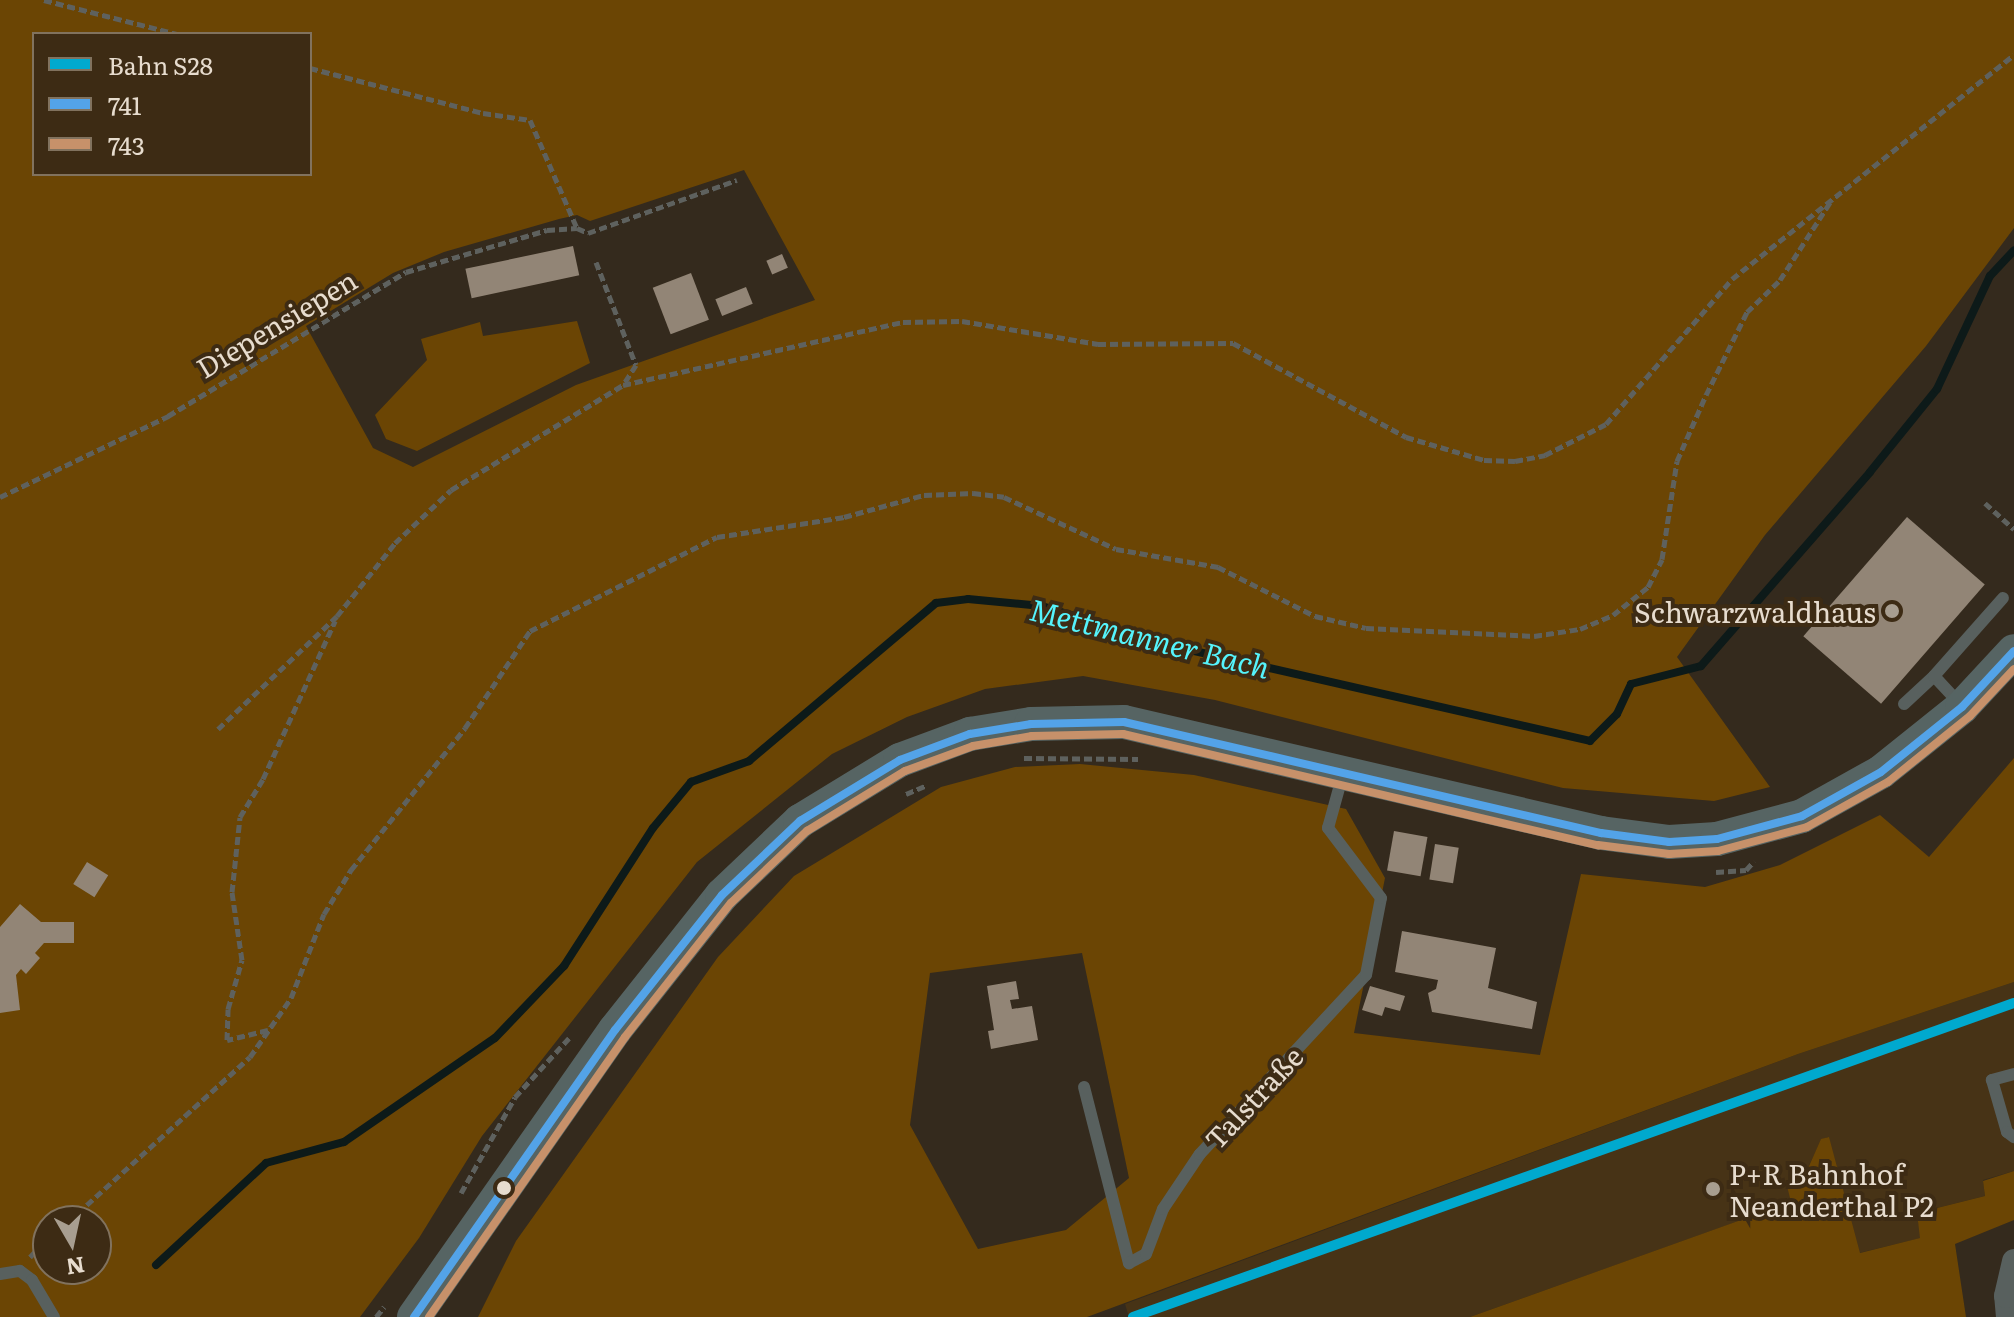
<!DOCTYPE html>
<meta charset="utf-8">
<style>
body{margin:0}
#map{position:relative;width:2014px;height:1317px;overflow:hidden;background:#342a1d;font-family:Literata,serif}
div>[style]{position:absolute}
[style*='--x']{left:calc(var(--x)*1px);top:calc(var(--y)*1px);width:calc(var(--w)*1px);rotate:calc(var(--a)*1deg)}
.built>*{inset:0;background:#473316}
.green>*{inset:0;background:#6b4504}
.stream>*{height:8px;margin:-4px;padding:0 4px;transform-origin:4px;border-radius:4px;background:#0d1a19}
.building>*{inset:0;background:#928576;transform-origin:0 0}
.path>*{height:5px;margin-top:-2.5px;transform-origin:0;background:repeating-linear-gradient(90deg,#5e615e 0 8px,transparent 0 12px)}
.service>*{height:12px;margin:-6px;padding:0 6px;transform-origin:6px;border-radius:6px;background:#58605e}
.minor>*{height:24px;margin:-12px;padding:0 12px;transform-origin:12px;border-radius:12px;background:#58605e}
.secondary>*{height:34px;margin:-17px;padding:0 17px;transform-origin:17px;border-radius:17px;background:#566463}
.bus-1>*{height:8px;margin:-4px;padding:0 4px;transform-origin:4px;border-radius:4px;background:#53a3e8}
.bus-2>*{height:8px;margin:-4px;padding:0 4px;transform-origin:4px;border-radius:4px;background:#c7916a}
.rail-1>*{height:10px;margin:-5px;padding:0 5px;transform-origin:5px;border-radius:5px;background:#00a9ce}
.dots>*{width:22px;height:22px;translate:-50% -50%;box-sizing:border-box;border:4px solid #3d2b14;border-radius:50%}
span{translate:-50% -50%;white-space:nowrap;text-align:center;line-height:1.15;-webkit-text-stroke:8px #3d2b14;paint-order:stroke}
.street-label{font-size:28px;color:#e7dcce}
.poi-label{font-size:28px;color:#e7dcce}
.right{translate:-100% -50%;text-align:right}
.left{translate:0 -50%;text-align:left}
.water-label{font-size:30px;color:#55f3fc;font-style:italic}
.legend{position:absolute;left:32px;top:32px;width:280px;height:144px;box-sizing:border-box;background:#3d2b14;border:2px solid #81725e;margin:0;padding:10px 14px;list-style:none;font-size:24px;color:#e7dcce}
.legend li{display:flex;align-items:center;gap:16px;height:40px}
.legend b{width:40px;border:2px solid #81725e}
.north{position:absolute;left:32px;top:1205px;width:80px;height:80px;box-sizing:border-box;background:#3d2b14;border:2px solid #81725e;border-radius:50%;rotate:171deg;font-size:22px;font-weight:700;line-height:32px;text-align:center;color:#e7dcce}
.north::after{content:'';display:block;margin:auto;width:28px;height:36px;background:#a89e90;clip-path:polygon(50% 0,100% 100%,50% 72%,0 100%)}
</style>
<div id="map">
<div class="built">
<div style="clip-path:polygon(2014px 982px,2014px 1171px,1983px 1180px,1985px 1196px,1917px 1213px,1921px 1238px,1859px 1253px,1828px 1137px,1821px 1140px,1792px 1202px,1470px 1317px,1129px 1317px,1125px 1304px,1798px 1054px)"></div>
</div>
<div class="green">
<div style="clip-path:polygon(evenodd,0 0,2014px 0,2014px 228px,1926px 346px,1765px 535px,1677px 657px,1770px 787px,1714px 801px,1563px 788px,1215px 700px,1083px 676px,985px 689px,907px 717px,832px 754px,697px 862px,482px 1136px,419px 1238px,360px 1317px,0 1317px,0 0,34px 34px,310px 34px,310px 174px,34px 174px,34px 34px,0 0,744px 170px,815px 300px,576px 385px,413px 467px,373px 448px,306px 326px,393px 273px,444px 252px,559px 219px,577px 215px,590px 221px,744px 170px,0 0,48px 1221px,96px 1221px,96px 1269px,48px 1269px,48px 1221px)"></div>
<div style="clip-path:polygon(577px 321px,590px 363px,417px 451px,386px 439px,375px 415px,427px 360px,421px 339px,480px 322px,483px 336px)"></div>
<div style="clip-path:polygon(evenodd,2014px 758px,2014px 982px,1798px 1054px,1087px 1317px,478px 1317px,516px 1241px,718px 957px,794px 876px,941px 787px,1015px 767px,1080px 764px,1194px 775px,1346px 809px,1385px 878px,1354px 1033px,1540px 1055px,1581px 874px,1705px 887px,1780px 865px,1880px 815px,1929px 857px,2014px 758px,1082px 953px,1129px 1178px,1066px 1230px,978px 1249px,910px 1125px,930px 973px,1082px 953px)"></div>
<div style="clip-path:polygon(1829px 1137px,1860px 1253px,1920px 1238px,1917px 1213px,1985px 1196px,1983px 1181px,2014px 1171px,2014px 1220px,1955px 1244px,1966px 1317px,1470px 1317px,1791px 1202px,1786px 1182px,1805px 1175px,1821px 1139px)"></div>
</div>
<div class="stream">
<div style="--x:156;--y:1265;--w:150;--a:-42.8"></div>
<div style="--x:266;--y:1163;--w:81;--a:-15.1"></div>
<div style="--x:344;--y:1142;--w:183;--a:-34.6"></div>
<div style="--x:495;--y:1038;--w:100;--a:-46.2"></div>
<div style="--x:564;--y:966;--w:164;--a:-57.2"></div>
<div style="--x:653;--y:828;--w:60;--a:-50.4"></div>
<div style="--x:691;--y:782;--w:62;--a:-19.9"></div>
<div style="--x:749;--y:761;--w:245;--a:-40.2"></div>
<div style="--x:936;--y:603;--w:32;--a:-7"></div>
<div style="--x:968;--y:599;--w:74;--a:5.4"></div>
<div style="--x:1042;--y:606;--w:123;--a:17.5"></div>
<div style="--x:1159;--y:643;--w:442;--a:12.8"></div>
<div style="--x:1590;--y:741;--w:38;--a:-45"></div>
<div style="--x:1617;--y:714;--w:33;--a:-65"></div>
<div style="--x:1631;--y:684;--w:72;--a:-14.4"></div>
<div style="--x:1701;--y:666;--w:257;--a:-48.9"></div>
<div style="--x:1870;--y:472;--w:107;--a:-51.1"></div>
<div style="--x:1937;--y:389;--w:125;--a:-64.9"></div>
<div style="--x:1990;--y:276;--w:35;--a:-47"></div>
</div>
<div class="building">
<div style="left:573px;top:246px;width:30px;height:110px;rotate:78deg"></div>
<div style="left:782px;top:254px;width:15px;height:17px;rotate:67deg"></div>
<div style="left:691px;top:273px;width:50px;height:41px;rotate:69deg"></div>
<div style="left:746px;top:287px;width:18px;height:33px;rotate:68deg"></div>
<div style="left:1907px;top:517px;width:103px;height:158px;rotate:41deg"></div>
<div style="left:1394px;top:831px;width:34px;height:40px;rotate:10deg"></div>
<div style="left:1435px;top:844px;width:24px;height:36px;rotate:9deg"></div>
<div style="left:87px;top:862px;width:25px;height:26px;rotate:32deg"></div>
<div style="clip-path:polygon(20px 904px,41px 922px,74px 922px,74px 943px,44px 943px,35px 953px,40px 958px,26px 974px,21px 969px,16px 975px,20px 1010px,0 1013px,0 927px)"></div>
<div style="clip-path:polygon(1402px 931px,1496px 948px,1488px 988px,1537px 1002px,1532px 1029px,1432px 1012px,1428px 993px,1436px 989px,1438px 980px,1395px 972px)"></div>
<div style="clip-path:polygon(1016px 981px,1019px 999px,1010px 1000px,1012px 1009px,1032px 1006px,1038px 1040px,991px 1049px,988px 1031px,994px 1030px,987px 986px)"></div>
<div style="clip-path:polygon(1370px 986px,1405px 996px,1400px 1011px,1385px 1007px,1382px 1016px,1362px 1010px)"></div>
</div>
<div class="path">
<div style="--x:44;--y:0;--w:137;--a:14.3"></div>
<div style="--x:310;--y:68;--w:179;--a:14.6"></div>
<div style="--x:483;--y:113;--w:48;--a:8.5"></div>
<div style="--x:530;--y:120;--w:118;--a:66.5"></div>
<div style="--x:596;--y:262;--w:110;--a:68.8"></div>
<div style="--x:636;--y:365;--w:24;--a:123"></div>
<div style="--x:623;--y:385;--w:287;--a:-12.7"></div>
<div style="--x:903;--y:322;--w:59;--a:-1"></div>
<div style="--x:962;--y:321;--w:138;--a:9.6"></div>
<div style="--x:1098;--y:344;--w:135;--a:-0.4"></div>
<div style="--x:1233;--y:343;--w:197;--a:28.5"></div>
<div style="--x:1406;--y:437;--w:81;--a:16.4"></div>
<div style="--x:1484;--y:460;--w:31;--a:2"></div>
<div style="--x:1515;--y:461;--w:31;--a:-11"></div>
<div style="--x:1545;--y:455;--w:68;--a:-26.9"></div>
<div style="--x:1606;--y:424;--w:192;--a:-49"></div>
<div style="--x:1732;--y:279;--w:360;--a:-38.5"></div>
<div style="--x:0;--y:497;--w:187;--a:-25.7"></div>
<div style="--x:168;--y:416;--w:278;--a:-31.2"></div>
<div style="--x:406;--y:272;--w:147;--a:-16.6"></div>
<div style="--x:547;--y:230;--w:30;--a:-4"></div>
<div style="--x:577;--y:228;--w:12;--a:24"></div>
<div style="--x:588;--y:233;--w:158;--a:-19.6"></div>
<div style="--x:1985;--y:503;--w:39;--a:42"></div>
<div style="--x:218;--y:729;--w:164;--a:-43.5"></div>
<div style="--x:337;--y:616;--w:93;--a:-51.5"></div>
<div style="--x:395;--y:543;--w:77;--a:-43.4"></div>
<div style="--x:451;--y:490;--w:202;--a:-31.4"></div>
<div style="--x:1024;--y:758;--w:114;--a:0.5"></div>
<div style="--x:906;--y:794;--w:23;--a:-23"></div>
<div style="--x:1716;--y:872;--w:30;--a:-4"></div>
<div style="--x:1746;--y:870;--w:12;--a:-48"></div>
<div style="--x:268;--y:1030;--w:42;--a:166.3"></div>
<div style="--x:227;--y:1040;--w:31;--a:-88"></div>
<div style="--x:228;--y:1009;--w:51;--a:-74.1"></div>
<div style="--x:242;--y:960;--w:69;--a:-98.4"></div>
<div style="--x:232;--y:892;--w:75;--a:-83.9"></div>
<div style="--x:240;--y:817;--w:44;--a:-58.8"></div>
<div style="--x:263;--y:779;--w:174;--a:-65.5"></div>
<div style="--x:461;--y:1193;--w:110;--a:-60.6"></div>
<div style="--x:515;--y:1097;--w:80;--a:-47.5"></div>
<div style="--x:69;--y:1221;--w:244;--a:-42.2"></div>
<div style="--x:250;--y:1057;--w:72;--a:-55.2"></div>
<div style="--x:291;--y:998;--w:90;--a:-68.6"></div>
<div style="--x:324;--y:914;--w:52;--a:-58.5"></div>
<div style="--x:351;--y:870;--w:182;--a:-51.2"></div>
<div style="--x:465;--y:728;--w:117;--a:-56.2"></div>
<div style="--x:530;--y:631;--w:209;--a:-26.7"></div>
<div style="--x:717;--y:537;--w:129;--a:-8.9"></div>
<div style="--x:844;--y:517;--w:83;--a:-15.4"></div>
<div style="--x:924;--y:495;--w:49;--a:-2.3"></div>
<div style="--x:973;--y:493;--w:31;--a:7"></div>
<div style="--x:1004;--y:497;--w:123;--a:24.9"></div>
<div style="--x:1116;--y:549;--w:104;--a:10"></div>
<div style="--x:1218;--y:567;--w:109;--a:26.8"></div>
<div style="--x:1315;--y:616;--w:52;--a:13.2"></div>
<div style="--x:1366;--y:628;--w:168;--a:2.7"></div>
<div style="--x:1534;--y:636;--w:47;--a:-8.7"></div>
<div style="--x:1580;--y:629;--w:36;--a:-23"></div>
<div style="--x:1613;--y:615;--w:45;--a:-38.7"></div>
<div style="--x:1648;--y:587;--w:31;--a:-63"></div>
<div style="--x:1662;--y:559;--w:99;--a:-81.3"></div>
<div style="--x:1677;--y:461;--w:72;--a:-66.3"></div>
<div style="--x:1706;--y:395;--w:93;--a:-63.7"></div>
<div style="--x:1747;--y:312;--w:46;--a:-44.1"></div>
<div style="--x:1780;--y:280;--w:94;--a:-57.2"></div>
<div style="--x:30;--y:1257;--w:26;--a:-47"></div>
<div style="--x:376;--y:1317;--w:13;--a:-51"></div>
</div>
<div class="service">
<div style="--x:1904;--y:704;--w:41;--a:-43"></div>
<div style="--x:1960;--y:704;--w:38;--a:-133"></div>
<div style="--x:1934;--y:676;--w:104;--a:-48.5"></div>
<div style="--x:2014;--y:1074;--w:23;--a:165"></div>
<div style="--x:1992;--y:1080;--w:54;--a:73.9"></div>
<div style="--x:2007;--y:1132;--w:9;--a:36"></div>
<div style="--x:1084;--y:1087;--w:182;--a:75.7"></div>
<div style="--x:1129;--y:1263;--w:19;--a:-28"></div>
<div style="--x:1146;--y:1254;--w:48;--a:-69.3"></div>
<div style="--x:1163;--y:1209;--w:66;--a:-56.1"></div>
<div style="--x:1200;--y:1154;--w:244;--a:-47.2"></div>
<div style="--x:1366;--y:975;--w:78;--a:-79"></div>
<div style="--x:1381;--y:898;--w:88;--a:-127.1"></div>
<div style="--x:1328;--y:828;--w:56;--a:-74.5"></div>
<div style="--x:0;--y:1274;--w:20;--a:-9"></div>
<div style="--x:20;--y:1271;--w:15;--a:37"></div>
<div style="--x:32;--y:1280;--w:43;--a:59.3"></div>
</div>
<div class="minor">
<div style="--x:2008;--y:1317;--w:21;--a:-95"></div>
<div style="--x:2006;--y:1296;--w:36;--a:-77"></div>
</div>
<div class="secondary">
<div style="--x:414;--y:1317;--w:350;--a:-55"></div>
<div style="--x:615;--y:1030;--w:172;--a:-51.6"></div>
<div style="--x:722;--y:895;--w:108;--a:-43.5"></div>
<div style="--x:800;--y:821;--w:117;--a:-31.4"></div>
<div style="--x:900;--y:760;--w:75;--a:-20.4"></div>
<div style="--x:970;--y:734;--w:62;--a:-9.3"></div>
<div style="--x:1031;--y:724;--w:93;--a:-1.2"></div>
<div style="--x:1124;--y:722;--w:490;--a:13.1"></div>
<div style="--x:1601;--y:833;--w:69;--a:7.5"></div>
<div style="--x:1669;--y:842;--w:48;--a:-3.6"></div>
<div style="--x:1717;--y:839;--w:88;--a:-15.1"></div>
<div style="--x:1802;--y:816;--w:90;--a:-29.1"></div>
<div style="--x:1881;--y:772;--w:104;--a:-38.7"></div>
<div style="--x:1962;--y:707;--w:76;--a:-47.1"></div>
</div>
<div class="bus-1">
<div style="--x:414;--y:1317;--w:350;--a:-55"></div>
<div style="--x:615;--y:1030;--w:172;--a:-51.6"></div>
<div style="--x:722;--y:895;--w:108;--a:-43.5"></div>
<div style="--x:800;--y:821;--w:117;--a:-31.4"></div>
<div style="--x:900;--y:760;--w:75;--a:-20.4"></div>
<div style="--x:970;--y:734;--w:62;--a:-9.3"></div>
<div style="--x:1031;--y:724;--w:93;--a:-1.2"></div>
<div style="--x:1124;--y:722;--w:490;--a:13.1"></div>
<div style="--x:1601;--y:833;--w:69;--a:7.5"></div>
<div style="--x:1669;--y:842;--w:48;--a:-3.6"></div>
<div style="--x:1717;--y:839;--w:88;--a:-15.1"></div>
<div style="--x:1802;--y:816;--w:90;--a:-29.1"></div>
<div style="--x:1881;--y:772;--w:104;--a:-38.7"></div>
<div style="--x:1962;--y:707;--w:76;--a:-47.1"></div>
</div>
<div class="bus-2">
<div style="--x:429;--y:1317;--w:342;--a:-55"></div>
<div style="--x:625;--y:1037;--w:171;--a:-51.7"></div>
<div style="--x:731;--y:903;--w:105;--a:-43.5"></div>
<div style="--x:807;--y:831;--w:115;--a:-31.5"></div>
<div style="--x:905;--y:771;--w:72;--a:-20.2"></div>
<div style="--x:973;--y:746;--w:60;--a:-9.6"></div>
<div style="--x:1032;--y:736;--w:91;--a:-1.3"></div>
<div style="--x:1123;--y:734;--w:488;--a:13.2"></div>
<div style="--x:1598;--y:845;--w:72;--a:7.2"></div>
<div style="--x:1669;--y:854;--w:49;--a:-3.5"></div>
<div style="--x:1718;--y:851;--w:92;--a:-15.1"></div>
<div style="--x:1807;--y:827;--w:93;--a:-29.1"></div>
<div style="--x:1888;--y:782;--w:105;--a:-38.8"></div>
<div style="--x:1970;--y:716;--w:64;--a:-46.9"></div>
</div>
<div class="rail-1">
<div style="--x:1133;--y:1317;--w:935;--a:-19.62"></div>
</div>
<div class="dots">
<div style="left:1892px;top:611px;background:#a89e90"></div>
<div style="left:504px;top:1188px;background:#e7dcce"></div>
<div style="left:1713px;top:1189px;background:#a89e90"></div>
</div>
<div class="street-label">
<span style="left:276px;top:323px;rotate:-31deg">Diepensiepen</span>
<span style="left:1253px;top:1097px;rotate:-47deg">Talstraße</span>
</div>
<div class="poi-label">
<span class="right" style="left:1876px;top:611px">Schwarzwaldhaus</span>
<span class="left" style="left:1729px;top:1189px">P+R Bahnhof<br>Neanderthal P2</span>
</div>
<div class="water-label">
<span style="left:1150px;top:637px;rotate:14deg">Mettmanner Bach</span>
</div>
<ul class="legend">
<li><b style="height:10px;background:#00a9ce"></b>Bahn S28</li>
<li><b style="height:10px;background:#53a3e8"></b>741</li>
<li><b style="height:10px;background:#c7916a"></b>743</li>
</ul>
<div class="north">N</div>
</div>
